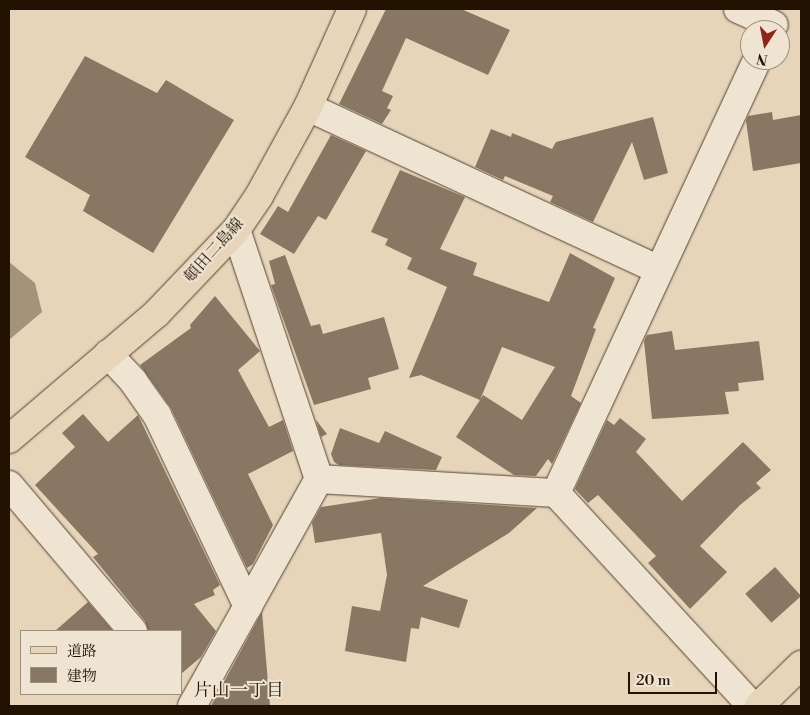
<!DOCTYPE html>
<meta charset="utf-8">
<style>
body{margin:0}
#map{position:relative;width:810px;height:715px;overflow:hidden;background:#e7d5ba;font-family:"Libre Bodoni","Noto Serif JP",serif}
div>[style]{position:absolute}
[style*='--x']{left:calc(var(--x)*1px);top:calc(var(--y)*1px);width:calc(var(--w)*1px);rotate:calc(var(--a)*1deg)}
.water>*{inset:0;background:#a4937b}
.building>*{inset:0;background:#887762;transform-origin:0 0}
.roads{filter:drop-shadow(0 0 1px #524330) drop-shadow(0 0 1px #524330)}
.minor>*{height:28px;margin:-14px;padding:0 14px;transform-origin:14px;border-radius:14px;background:#efe4d2}
.major>*{height:28px;margin:-14px;padding:0 14px;transform-origin:14px;border-radius:14px;background:#e7d5ba}
span{translate:-50% -50%;white-space:nowrap;text-align:center;line-height:1.15;-webkit-text-stroke:4px #efe4d2;paint-order:stroke}
.street-label{font-size:16px;color:#211202}
.neighbourhood-label{font-size:18px;color:#211202}
.frame{position:absolute;inset:0;border:10px solid #211202;pointer-events:none}
.legend{position:absolute;left:20px;top:630px;width:162px;height:65px;box-sizing:border-box;background:#efe4d2;border:1px solid #9d907f;margin:0;padding:6px 9px;list-style:none;font-size:15px;color:#211202}
.legend li{display:flex;align-items:center;gap:10px;height:25px}
.legend b{width:25px;border:1px solid #9d907f}
.north{position:absolute;left:740px;top:20px;width:50px;height:50px;box-sizing:border-box;background:#efe4d2;border:1px solid #9d907f;border-radius:50%;rotate:191deg;font-size:14px;font-weight:700;line-height:20px;text-align:center;color:#211202}
.north::after{content:'';display:block;margin:auto;width:18px;height:22px;background:#8f2418;clip-path:polygon(50% 0,100% 100%,50% 72%,0 100%)}
.scale{position:absolute;left:628px;top:672px;width:89px;height:22px;box-sizing:border-box;border:2px solid #211202;border-top:0;padding-left:6px;font-size:15px;line-height:18px;white-space:nowrap;color:#211202;-webkit-text-stroke:4px #efe4d2;paint-order:stroke}
</style>
<div id="map">
<div class="water">
<div style="clip-path:polygon(9px 262px,35px 283px,42px 312px,9px 340px)"></div>
</div>
<div class="building">
<div style="clip-path:polygon(386px 9px,461px 9px,510px 30px,488px 75px,406px 38px,382px 91px,393px 96px,387px 108px,391px 110px,382px 124px,339px 104px)"></div>
<div style="clip-path:polygon(85px 56px,157px 93px,166px 80px,234px 120px,153px 253px,83px 211px,90px 195px,25px 157px)"></div>
<div style="clip-path:polygon(772px 112px,773px 120px,801px 115px,801px 163px,753px 171px,746px 121px,748px 116px)"></div>
<div style="clip-path:polygon(653px 117px,668px 173px,644px 180px,632px 142px,593px 222px,550px 202px,553px 196px,505px 176px,503px 180px,475px 167px,491px 129px,511px 137px,512px 133px,552px 149px,556px 142px)"></div>
<div style="clip-path:polygon(331px 135px,366px 151px,326px 220px,318px 216px,294px 254px,260px 234px,278px 206px,288px 212px)"></div>
<div style="clip-path:polygon(evenodd,400px 170px,465px 197px,440px 249px,477px 263px,473px 275px,549px 302px,570px 253px,615px 278px,593px 328px,596px 329px,571px 396px,581px 403px,552px 464px,548px 459px,536px 476px,514px 475px,456px 437px,480px 400px,421px 375px,409px 378px,447px 287px,407px 269px,412px 258px,385px 245px,388px 239px,371px 232px,400px 170px,502px 347px,555px 367px,522px 420px,483px 395px,480px 400px,502px 347px)"></div>
<div style="clip-path:polygon(285px 255px,311px 326px,320px 324px,323px 334px,384px 317px,399px 369px,368px 378px,371px 389px,314px 405px,271px 285px,275px 284px,269px 261px)"></div>
<div style="clip-path:polygon(215px 296px,260px 351px,238px 370px,269px 427px,283px 420px,293px 451px,248px 474px,273px 525px,253px 564px,247px 568px,171px 408px,140px 365px,191px 328px,190px 325px)"></div>
<div style="clip-path:polygon(672px 331px,675px 350px,759px 341px,764px 380px,738px 383px,739px 391px,725px 392px,729px 414px,652px 419px,644px 341px,647px 335px)"></div>
<div style="clip-path:polygon(83px 414px,108px 442px,138px 415px,220px 585px,213px 590px,215px 595px,194px 604px,216px 631px,201px 657px,181px 674px,181px 631px,148px 631px,145px 621px,93px 557px,98px 554px,35px 485px,75px 447px,62px 433px)"></div>
<div style="clip-path:polygon(620px 418px,646px 439px,636px 452px,682px 501px,743px 442px,771px 470px,756px 483px,761px 488px,740px 505px,700px 546px,727px 572px,690px 609px,648px 563px,656px 556px,598px 495px,588px 503px,575px 489px,607px 420px,614px 425px)"></div>
<div style="clip-path:polygon(316px 420px,327px 434px,321px 437px)"></div>
<div style="clip-path:polygon(340px 428px,379px 443px,385px 431px,442px 457px,436px 470px,339px 465px,334px 462px,331px 454px)"></div>
<div style="clip-path:polygon(381px 498px,537px 508px,509px 533px,423px 586px,468px 600px,459px 628px,421px 617px,419px 629px,411px 628px,406px 662px,345px 651px,352px 606px,380px 611px,387px 575px,381px 533px,315px 543px,312px 523px,321px 507px)"></div>
<div style="left:775px;top:567px;width:39px;height:40px;rotate:48deg"></div>
<div style="clip-path:polygon(88px 602px,113px 631px,55px 631px)"></div>
<div style="clip-path:polygon(262px 612px,270px 706px,211px 706px,236px 660px)"></div>
</div>
<div class="roads">
<div class="minor">
<div style="--x:738;--y:9;--w:39;--a:24"></div>
<div style="--x:308;--y:107;--w:385;--a:24.9"></div>
<div style="--x:108;--y:354;--w:37;--a:47"></div>
<div style="--x:133;--y:381;--w:42;--a:54.8"></div>
<div style="--x:157;--y:415;--w:212;--a:64.6"></div>
<div style="--x:319;--y:479;--w:237;--a:3.4"></div>
<div style="--x:556;--y:493;--w:289;--a:47.4"></div>
<div style="--x:9;--y:485;--w:192;--a:49.7"></div>
<div style="--x:556;--y:493;--w:477;--a:-65.1"></div>
<div style="--x:192;--y:706;--w:260;--a:-60.8"></div>
<div style="--x:319;--y:479;--w:262;--a:-108.4"></div>
</div>
<div class="major">
<div style="--x:9;--y:439;--w:193;--a:-40.4"></div>
<div style="--x:156;--y:314;--w:116;--a:-46.4"></div>
<div style="--x:236;--y:230;--w:41;--a:-55.9"></div>
<div style="--x:259;--y:196;--w:102;--a:-61.2"></div>
<div style="--x:308;--y:107;--w:107;--a:-65.8"></div>
<div style="--x:759;--y:706;--w:59;--a:-44.3"></div>
</div>
</div>
<div class="street-label">
<span style="left:214px;top:250px;rotate:-48deg">頓田二島線</span>
</div>
<div class="neighbourhood-label">
<span style="left:239px;top:691px">片山一丁目</span>
</div>
<div class="frame"></div>
<ul class="legend">
<li><b style="height:6px;background:#e7d5ba"></b>道路</li>
<li><b style="height:14px;background:#887762"></b>建物</li>
</ul>
<div class="north">N</div>
<div class="scale">20 m</div>
</div>
